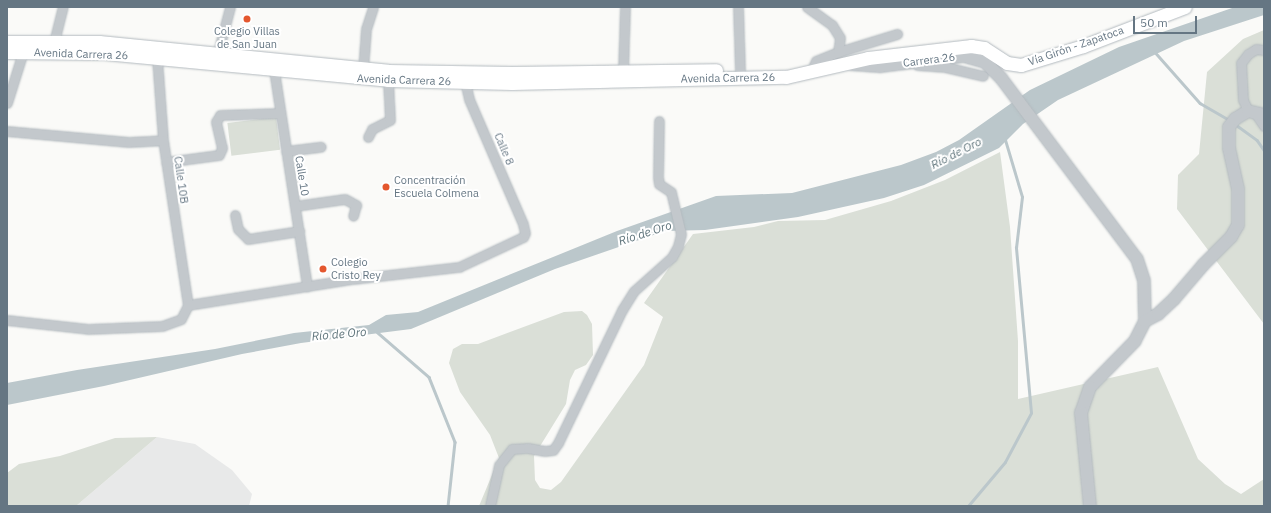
<!DOCTYPE html>
<meta charset="utf-8">
<style>
body{margin:0}
#map{position:relative;width:1271px;height:513px;overflow:hidden;background:#fafaf8;font-family:"IBM Plex Sans",sans-serif}
div>[style]{position:absolute}
[style*='--x']{left:calc(var(--x)*1px);top:calc(var(--y)*1px);width:calc(var(--w)*1px);rotate:calc(var(--a)*1deg)}
.built>*{inset:0;background:#e8e9e9}
.green>*{inset:0;background:#dadfd7;transform-origin:0 0}
.water>*{inset:0;background:#bbc7cb}
.stream>*{height:2.5px;margin:-1.25px;padding:0 1.25px;transform-origin:1.25px;border-radius:1.25px;background:#bbc7cb}
.roads{filter:drop-shadow(0 0 1px #b3babf) drop-shadow(0 0 1px #b3babf)}
.minor>*{height:9px;margin:-4.5px;padding:0 4.5px;transform-origin:4.5px;border-radius:4.5px;background:#c3c8cc}
.tertiary>*{height:12px;margin:-6px;padding:0 6px;transform-origin:6px;border-radius:6px;background:#c3c8cc}
.secondary>*{height:13px;margin:-6.5px;padding:0 6.5px;transform-origin:6.5px;border-radius:6.5px;background:#fff}
.dots>*{width:11px;height:11px;translate:-50% -50%;box-sizing:border-box;border:2px solid #fff;border-radius:50%}
span{translate:-50% -50%;white-space:nowrap;text-align:center;line-height:1.15;-webkit-text-stroke:4px #fff;paint-order:stroke}
.poi-label{font-size:11px;color:#657683}
.left{translate:0 -50%;text-align:left}
.street-label{font-size:11px;color:#657683}
.water-label{font-size:12px;color:#60757c;font-style:italic}
.frame{position:absolute;inset:0;border:8px solid #657683;pointer-events:none}
.scale{position:absolute;left:1133px;top:16px;width:64px;height:18px;box-sizing:border-box;border:2px solid #657683;border-top:0;padding-left:5px;font-size:12px;line-height:14px;white-space:nowrap;color:#657683;-webkit-text-stroke:3px #fff;paint-order:stroke}
</style>
<div id="map">
<div class="built">
<div style="clip-path:polygon(157px 437px,195px 444px,232px 470px,252px 494px,249px 506px,76px 506px)"></div>
</div>
<div class="green">
<div style="clip-path:polygon(1264px 30px,1264px 324px,1177px 209px,1178px 175px,1199px 154px,1207px 72px,1243px 39px)"></div>
<div style="left:276px;top:117px;width:33px;height:49px;rotate:83deg"></div>
<div style="clip-path:polygon(1000px 152px,1010px 227px,1018px 341px,1018px 399px,1158px 367px,1198px 459px,1225px 484px,1241px 494px,1264px 479px,1264px 506px,479px 506px,499px 458px,490px 435px,460px 392px,449px 363px,453px 349px,462px 344px,478px 344px,564px 312px,582px 311px,587px 315px,592px 324px,593px 355px,586px 365px,575px 370px,570px 380px,566px 404px,534px 456px,535px 480px,540px 488px,551px 490px,561px 482px,644px 365px,663px 317px,644px 303px,693px 234px,754px 227px,778px 221px,825px 220px,891px 201px,945px 180px)"></div>
<div style="clip-path:polygon(157px 437px,76px 506px,7px 506px,7px 473px,19px 464px,60px 456px,115px 438px)"></div>
</div>
<div class="water">
<div style="clip-path:polygon(1235px 7px,1264px 7px,1264px 15px,1184px 41px,1058px 100px,1023px 124px,999px 148px,924px 185px,884px 198px,798px 217px,705px 230px,665px 231px,555px 269px,411px 329px,301px 343px,242px 354px,104px 386px,7px 405px,7px 383px,77px 370px,215px 349px,294px 333px,369px 325px,386px 315px,418px 312px,617px 231px,716px 196px,792px 193px,901px 165px,936px 152px,959px 140px,1030px 90px,1119px 47px)"></div>
</div>
<div class="stream">
<div style="--x:1155;--y:52;--w:68;--a:48.6"></div>
<div style="--x:1200;--y:103;--w:34;--a:30"></div>
<div style="--x:1235;--y:124;--w:27;--a:36"></div>
<div style="--x:1257;--y:140;--w:12;--a:55"></div>
<div style="--x:377;--y:332;--w:69;--a:40.9"></div>
<div style="--x:429;--y:377;--w:70;--a:68.2"></div>
<div style="--x:455;--y:442;--w:64;--a:96.2"></div>
<div style="--x:968;--y:506;--w:57;--a:-49.9"></div>
<div style="--x:1005;--y:462;--w:55;--a:-62"></div>
<div style="--x:1031;--y:413;--w:166;--a:-95.2"></div>
<div style="--x:1016;--y:248;--w:51;--a:-83.3"></div>
<div style="--x:1022;--y:197;--w:59;--a:-106.6"></div>
</div>
<div class="roads">
<div class="minor">
<div style="--x:738;--y:7;--w:63;--a:88.2"></div>
<div style="--x:807;--y:7;--w:31;--a:36"></div>
<div style="--x:832;--y:25;--w:15;--a:58"></div>
<div style="--x:840;--y:38;--w:14;--a:98"></div>
<div style="--x:838;--y:52;--w:24;--a:158"></div>
<div style="--x:816;--y:61;--w:11;--a:117"></div>
<div style="--x:54;--y:42;--w:36;--a:-76"></div>
<div style="--x:838;--y:52;--w:62;--a:-17"></div>
<div style="--x:157;--y:58;--w:82;--a:85.8"></div>
<div style="--x:163;--y:140;--w:167;--a:81.4"></div>
<div style="--x:216;--y:60;--w:55;--a:-75.2"></div>
<div style="--x:917;--y:65;--w:28;--a:4"></div>
<div style="--x:945;--y:67;--w:39;--a:13"></div>
<div style="--x:274;--y:70;--w:219;--a:81.3"></div>
<div style="--x:363;--y:70;--w:41;--a:-85.8"></div>
<div style="--x:366;--y:29;--w:23;--a:-72"></div>
<div style="--x:623;--y:71;--w:64;--a:-88.2"></div>
<div style="--x:7;--y:103;--w:53;--a:-72.6"></div>
<div style="--x:1248;--y:111;--w:12;--a:-114"></div>
<div style="--x:1243;--y:100;--w:37;--a:-93"></div>
<div style="--x:1241;--y:63;--w:11;--a:-52"></div>
<div style="--x:1248;--y:54;--w:9;--a:-32"></div>
<div style="--x:1256;--y:49;--w:8;--a:7"></div>
<div style="--x:1255;--y:113;--w:16;--a:55"></div>
<div style="--x:7;--y:131;--w:122;--a:5.2"></div>
<div style="--x:129;--y:142;--w:34;--a:-3"></div>
<div style="--x:368;--y:137;--w:9;--a:-63"></div>
<div style="--x:372;--y:129;--w:20;--a:-27"></div>
<div style="--x:390;--y:120;--w:40;--a:-92.9"></div>
<div style="--x:286;--y:151;--w:35;--a:-7"></div>
<div style="--x:166;--y:162;--w:53;--a:-7.5"></div>
<div style="--x:219;--y:155;--w:8;--a:-67"></div>
<div style="--x:222;--y:148;--w:27;--a:-103"></div>
<div style="--x:216;--y:122;--w:8;--a:-60"></div>
<div style="--x:220;--y:115;--w:60;--a:-1.9"></div>
<div style="--x:295;--y:206;--w:50;--a:-8"></div>
<div style="--x:345;--y:199;--w:13;--a:29"></div>
<div style="--x:356;--y:205;--w:11;--a:105"></div>
<div style="--x:235;--y:215;--w:14;--a:78"></div>
<div style="--x:238;--y:229;--w:14;--a:45"></div>
<div style="--x:248;--y:239;--w:52;--a:-8.9"></div>
<div style="--x:188;--y:305;--w:167;--a:-9"></div>
<div style="--x:353;--y:279;--w:107;--a:-6.5"></div>
<div style="--x:459;--y:267;--w:71;--a:-25.1"></div>
<div style="--x:523;--y:237;--w:4;--a:-63"></div>
<div style="--x:525;--y:233;--w:9;--a:-103"></div>
<div style="--x:523;--y:224;--w:136;--a:-113.4"></div>
<div style="--x:469;--y:99;--w:23;--a:-103"></div>
<div style="--x:7;--y:320;--w:81;--a:6.3"></div>
<div style="--x:88;--y:329;--w:74;--a:-2.3"></div>
<div style="--x:162;--y:326;--w:20;--a:-20"></div>
<div style="--x:181;--y:319;--w:16;--a:-63"></div>
<div style="--x:490;--y:506;--w:42;--a:-77.6"></div>
<div style="--x:499;--y:465;--w:21;--a:-51"></div>
<div style="--x:512;--y:449;--w:16;--a:-4"></div>
<div style="--x:528;--y:448;--w:17;--a:10"></div>
<div style="--x:545;--y:451;--w:8;--a:-7"></div>
<div style="--x:553;--y:450;--w:9;--a:-54"></div>
<div style="--x:558;--y:443;--w:148;--a:-64.3"></div>
<div style="--x:622;--y:310;--w:22;--a:-58"></div>
<div style="--x:634;--y:291;--w:51;--a:-41.8"></div>
<div style="--x:672;--y:257;--w:13;--a:-61"></div>
<div style="--x:678;--y:246;--w:12;--a:-76"></div>
<div style="--x:681;--y:234;--w:43;--a:-103.4"></div>
<div style="--x:671;--y:192;--w:14;--a:-146"></div>
<div style="--x:659;--y:184;--w:7;--a:-98"></div>
<div style="--x:658;--y:177;--w:56;--a:-89"></div>
</div>
<div class="tertiary">
<div style="--x:850;--y:64;--w:31;--a:4"></div>
<div style="--x:881;--y:66;--w:84;--a:-6.9"></div>
<div style="--x:964;--y:56;--w:22;--a:16"></div>
<div style="--x:985;--y:62;--w:23;--a:45"></div>
<div style="--x:1001;--y:78;--w:226;--a:53.1"></div>
<div style="--x:1137;--y:259;--w:23;--a:72"></div>
<div style="--x:1144;--y:281;--w:40;--a:88.6"></div>
<div style="--x:1145;--y:321;--w:22;--a:117"></div>
<div style="--x:1135;--y:341;--w:64;--a:134.4"></div>
<div style="--x:1090;--y:387;--w:28;--a:109"></div>
<div style="--x:1081;--y:413;--w:93;--a:84.5"></div>
<div style="--x:1145;--y:321;--w:15;--a:-28"></div>
<div style="--x:1158;--y:314;--w:22;--a:-43"></div>
<div style="--x:1174;--y:299;--w:45;--a:-49.5"></div>
<div style="--x:1203;--y:265;--w:40;--a:-45"></div>
<div style="--x:1231;--y:237;--w:14;--a:-60"></div>
<div style="--x:1238;--y:225;--w:36;--a:-90"></div>
<div style="--x:1238;--y:189;--w:42;--a:-102.4"></div>
<div style="--x:1229;--y:148;--w:21;--a:-90"></div>
<div style="--x:1229;--y:127;--w:10;--a:-53"></div>
<div style="--x:1235;--y:119;--w:15;--a:-32"></div>
<div style="--x:1248;--y:111;--w:16;--a:14"></div>
</div>
<div class="secondary">
<div style="--x:7;--y:42;--w:92;--a:0"></div>
<div style="--x:99;--y:42;--w:290;--a:5.7"></div>
<div style="--x:388;--y:71;--w:124;--a:0.9"></div>
<div style="--x:512;--y:73;--w:204;--a:-0.8"></div>
<div style="--x:7;--y:52;--w:98;--a:0.6"></div>
<div style="--x:105;--y:53;--w:284;--a:5.4"></div>
<div style="--x:388;--y:80;--w:124;--a:1.4"></div>
<div style="--x:512;--y:83;--w:274;--a:-1.3"></div>
<div style="--x:786;--y:77;--w:84;--a:-13"></div>
<div style="--x:868;--y:58;--w:104;--a:-6.6"></div>
<div style="--x:971;--y:46;--w:13;--a:9"></div>
<div style="--x:984;--y:48;--w:27;--a:33"></div>
<div style="--x:1007;--y:63;--w:14;--a:8"></div>
<div style="--x:1021;--y:65;--w:65;--a:-17"></div>
<div style="--x:1083;--y:46;--w:109;--a:-20.9"></div>
</div>
</div>
<div class="dots">
<div style="left:247px;top:19px;background:#e4572e"></div>
<div style="left:386px;top:187px;background:#e4572e"></div>
<div style="left:323px;top:269px;background:#e4572e"></div>
</div>
<div class="poi-label">
<span style="left:247px;top:38px">Colegio Villas<br>de San Juan</span>
<span class="left" style="left:394px;top:187px">Concentración<br>Escuela Colmena</span>
<span class="left" style="left:331px;top:269px">Colegio<br>Cristo Rey</span>
</div>
<div class="street-label">
<span style="left:1076px;top:46px;rotate:-19deg">Vía Girón - Zapatoca</span>
<span style="left:81px;top:54px;rotate:2deg">Avenida Carrera 26</span>
<span style="left:929px;top:60px;rotate:-7deg">Carrera 26</span>
<span style="left:728px;top:78px;rotate:-1deg">Avenida Carrera 26</span>
<span style="left:404px;top:80px;rotate:2deg">Avenida Carrera 26</span>
<span style="left:504px;top:149px;rotate:67deg">Calle 8</span>
<span style="left:302px;top:176px;rotate:81deg">Calle 10</span>
<span style="left:181px;top:180px;rotate:82deg">Calle 10B</span>
</div>
<div class="water-label">
<span style="left:956px;top:153px;rotate:-27deg">Río de Oro</span>
<span style="left:645px;top:233px;rotate:-18deg">Río de Oro</span>
<span style="left:339px;top:334px;rotate:-5deg">Río de Oro</span>
</div>
<div class="frame"></div>
<div class="scale">50 m</div>
</div>
